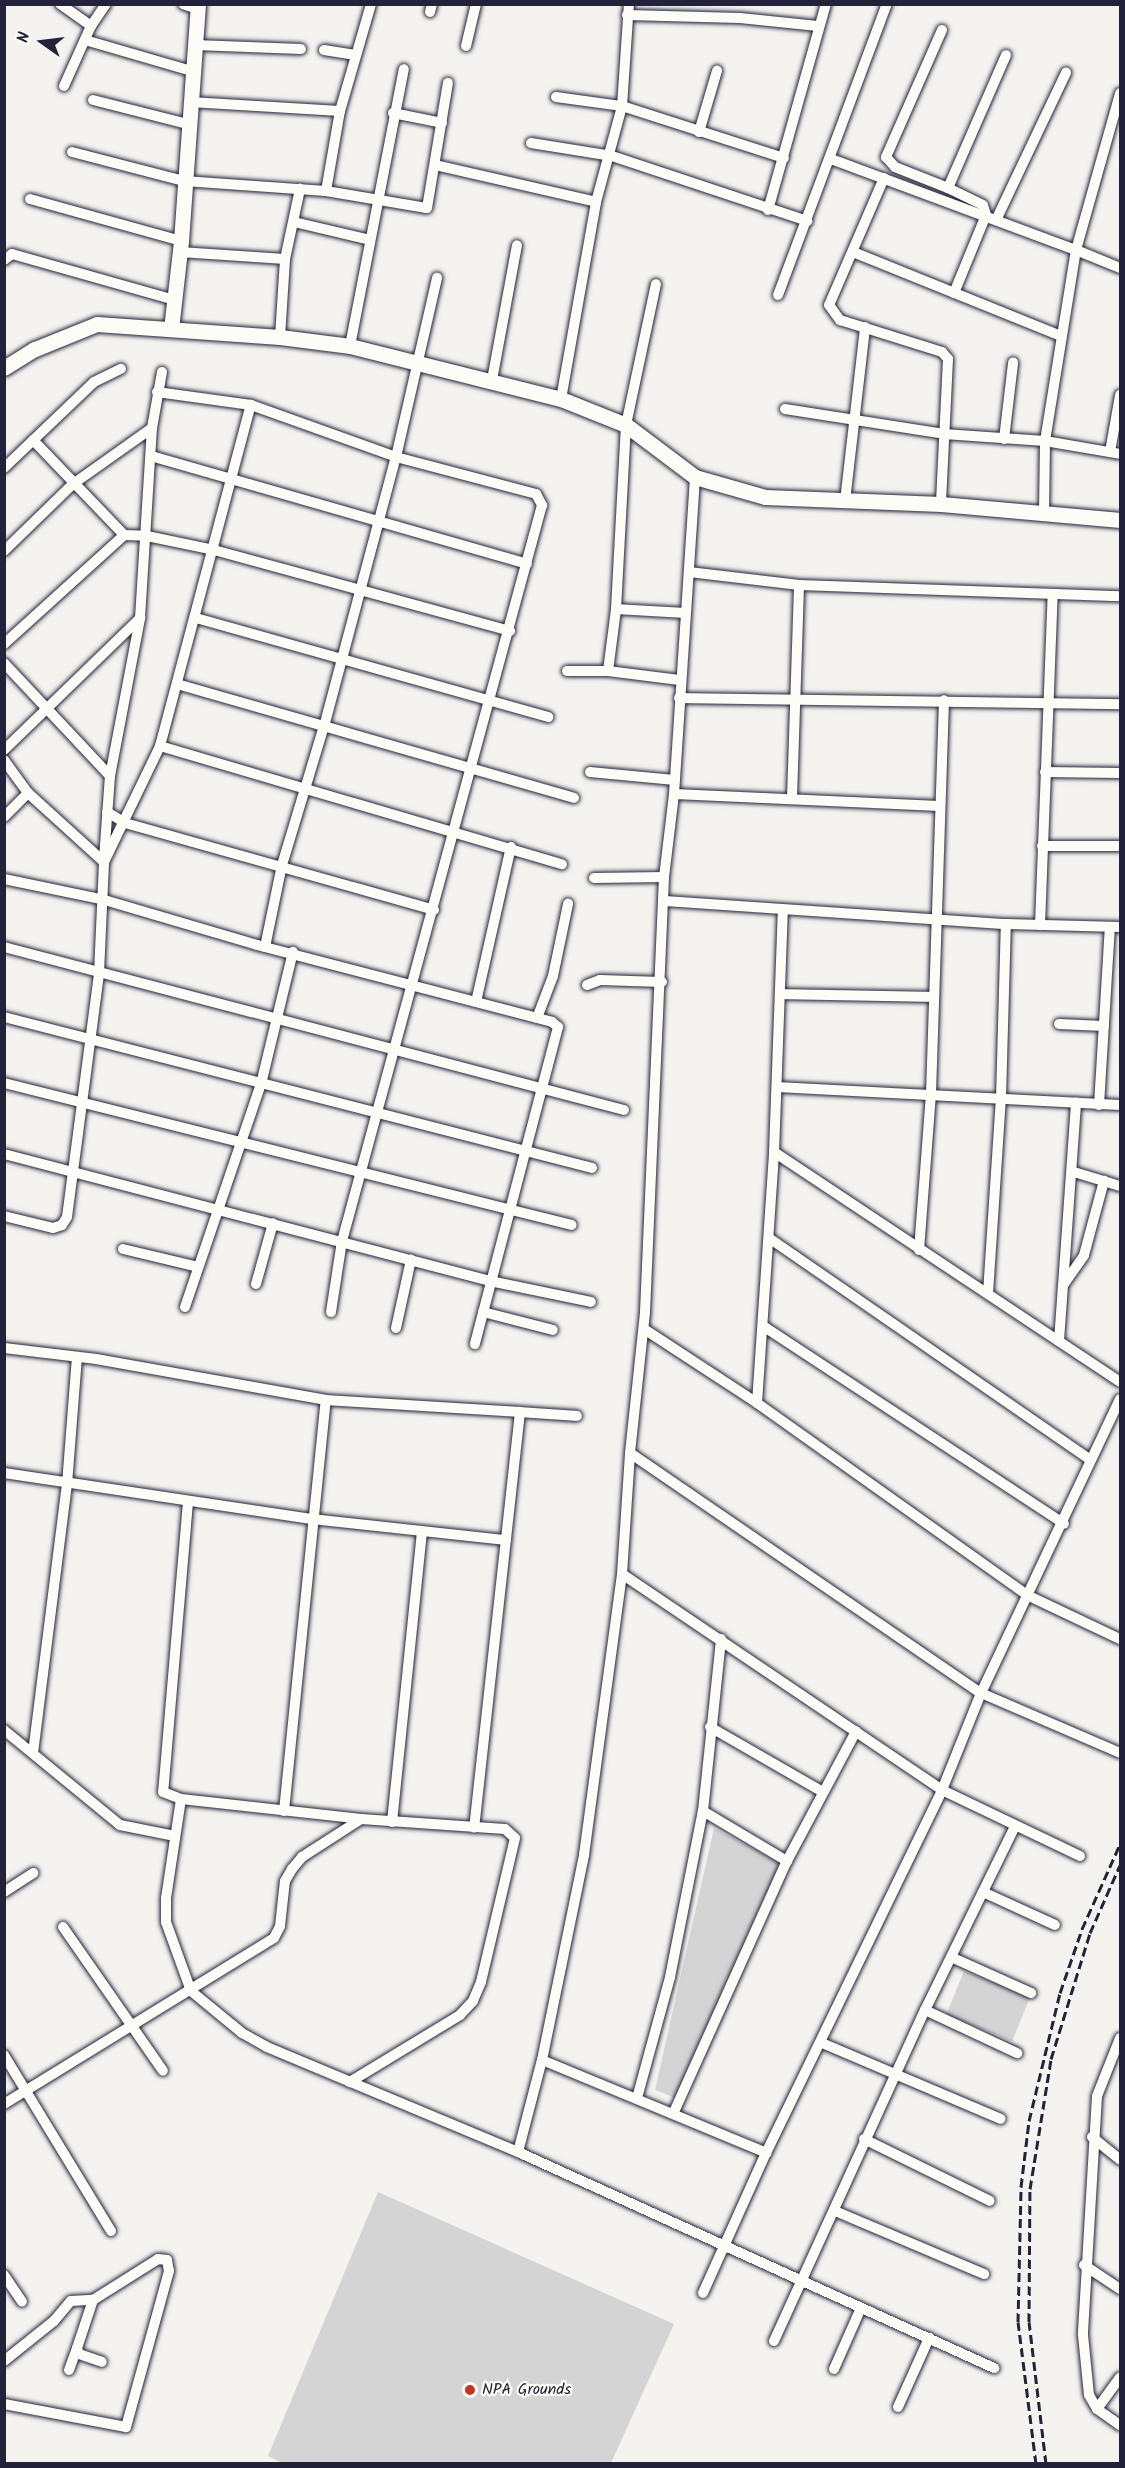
<!DOCTYPE html>
<style>
body{margin:0}
#map{position:relative;width:1125px;height:2468px;overflow:hidden;background:#f4f3ef;font-family:Kalam,sans-serif}
div>[style]{position:absolute}
[style*='--x']{left:calc(var(--x)*1px);top:calc(var(--y)*1px);width:calc(var(--w)*1px);rotate:calc(var(--a)*1deg)}
.green>*{inset:0;background:#d5d4d5;transform-origin:0 0}
.roads{filter:drop-shadow(0 0 2px #22223b) drop-shadow(0 0 2px #22223b)}
.street>*{height:10px;margin:-5px;padding:0 5px;transform-origin:5px;border-radius:5px;background:#fdfcf7}
.secondary>*{height:15px;margin:-7.5px;padding:0 7.5px;transform-origin:7.5px;border-radius:7.5px;background:#fdfcf7}
.rail>*{height:3px;margin-top:-1.5px;transform-origin:0;background:repeating-linear-gradient(90deg,#22223b 0 9px,transparent 0 13.5px)}
.dots>*{width:16px;height:16px;translate:-50% -50%;box-sizing:border-box;border:3px solid #fdfcf7;border-radius:50%}
span{translate:-50% -50%;white-space:nowrap;text-align:center;line-height:1.15;-webkit-text-stroke:4.5px #fdfcf7;paint-order:stroke}
.poi-label{font-size:16px;color:#22223b}
.left{translate:0 -50%;text-align:left}
.frame{position:absolute;inset:0;border:6px solid #22223b;pointer-events:none}
.north{position:absolute;left:12px;top:12px;width:60px;height:60px;-webkit-text-stroke:4px #fdfcf7;paint-order:stroke;rotate:284deg;font-size:16px;font-weight:700;line-height:24px;text-align:center;color:#22223b}
.north::after{content:'';display:block;margin:auto;width:21px;height:27px;background:#22223b;clip-path:polygon(50% 0,100% 100%,50% 72%,0 100%)}
</style>
<div id="map">
<div class="green">
<div style="clip-path:polygon(714px 1828px,787px 1867px,678px 2099px,655px 2090px)"></div>
<div style="left:964px;top:1971px;width:71px;height:47px;rotate:22deg"></div>
<div style="clip-path:polygon(378px 2192px,674px 2324px,611px 2463px,284px 2464px,268px 2456px)"></div>
</div>
<div class="roads">
<div class="street">
<div style="--x:60;--y:4;--w:38;--a:35"></div>
<div style="--x:183;--y:4;--w:15;--a:20"></div>
<div style="--x:430;--y:12;--w:8;--a:-76"></div>
<div style="--x:627;--y:15;--w:113;--a:1.5"></div>
<div style="--x:740;--y:18;--w:78;--a:5.9"></div>
<div style="--x:942;--y:30;--w:139;--a:113.8"></div>
<div style="--x:886;--y:157;--w:13;--a:48"></div>
<div style="--x:895;--y:167;--w:57;--a:21.6"></div>
<div style="--x:85;--y:40;--w:111;--a:16.2"></div>
<div style="--x:195;--y:45;--w:106;--a:2.2"></div>
<div style="--x:466;--y:46;--w:43;--a:-76.6"></div>
<div style="--x:324;--y:50;--w:32;--a:9"></div>
<div style="--x:64;--y:86;--w:66;--a:-65.8"></div>
<div style="--x:91;--y:26;--w:27;--a:-56"></div>
<div style="--x:556;--y:97;--w:67;--a:7.8"></div>
<div style="--x:622;--y:106;--w:170;--a:17.8"></div>
<div style="--x:93;--y:100;--w:97;--a:14.3"></div>
<div style="--x:190;--y:102;--w:150;--a:3.4"></div>
<div style="--x:393;--y:113;--w:50;--a:11.5"></div>
<div style="--x:699;--y:132;--w:64;--a:-73.6"></div>
<div style="--x:531;--y:143;--w:82;--a:9.1"></div>
<div style="--x:612;--y:156;--w:206;--a:18.4"></div>
<div style="--x:72;--y:152;--w:116;--a:14.5"></div>
<div style="--x:184;--y:181;--w:142;--a:4"></div>
<div style="--x:326;--y:191;--w:102;--a:9.6"></div>
<div style="--x:427;--y:208;--w:127;--a:-80.5"></div>
<div style="--x:831;--y:159;--w:261;--a:20.4"></div>
<div style="--x:1076;--y:250;--w:163;--a:-74.3"></div>
<div style="--x:435;--y:165;--w:165;--a:12.9"></div>
<div style="--x:884;--y:178;--w:138;--a:113.4"></div>
<div style="--x:829;--y:305;--w:19;--a:54"></div>
<div style="--x:840;--y:320;--w:107;--a:17.4"></div>
<div style="--x:942;--y:352;--w:9;--a:49"></div>
<div style="--x:948;--y:359;--w:145;--a:92.8"></div>
<div style="--x:326;--y:191;--w:81;--a:-80.1"></div>
<div style="--x:340;--y:111;--w:111;--a:-73.8"></div>
<div style="--x:30;--y:199;--w:157;--a:15.5"></div>
<div style="--x:768;--y:210;--w:214;--a:-74.3"></div>
<div style="--x:997;--y:218;--w:161;--a:-64.6"></div>
<div style="--x:294;--y:222;--w:78;--a:13.3"></div>
<div style="--x:180;--y:252;--w:105;--a:3.8"></div>
<div style="--x:853;--y:252;--w:224;--a:22"></div>
<div style="--x:4;--y:260;--w:10;--a:-37"></div>
<div style="--x:12;--y:254;--w:169;--a:15.8"></div>
<div style="--x:954;--y:293;--w:84;--a:-67.7"></div>
<div style="--x:986;--y:215;--w:10;--a:-107"></div>
<div style="--x:983;--y:205;--w:39;--a:-154"></div>
<div style="--x:948;--y:188;--w:145;--a:-66.4"></div>
<div style="--x:778;--y:295;--w:311;--a:-69.5"></div>
<div style="--x:280;--y:337;--w:78;--a:-86.3"></div>
<div style="--x:285;--y:259;--w:72;--a:-77.9"></div>
<div style="--x:350;--y:346;--w:282;--a:-79"></div>
<div style="--x:492;--y:380;--w:137;--a:-79.5"></div>
<div style="--x:157;--y:392;--w:95;--a:7.9"></div>
<div style="--x:251;--y:405;--w:154;--a:19.7"></div>
<div style="--x:396;--y:457;--w:145;--a:14.8"></div>
<div style="--x:536;--y:494;--w:13;--a:61"></div>
<div style="--x:542;--y:505;--w:763;--a:105.2"></div>
<div style="--x:342;--y:1241;--w:72;--a:98.8"></div>
<div style="--x:561;--y:399;--w:200;--a:-79.9"></div>
<div style="--x:596;--y:202;--w:99;--a:-74.8"></div>
<div style="--x:622;--y:106;--w:102;--a:-86.1"></div>
<div style="--x:785;--y:409;--w:161;--a:8.9"></div>
<div style="--x:944;--y:434;--w:101;--a:4"></div>
<div style="--x:1045;--y:441;--w:76;--a:9.8"></div>
<div style="--x:1004;--y:439;--w:77;--a:-83.2"></div>
<div style="--x:33;--y:440;--w:132;--a:46.2"></div>
<div style="--x:1110;--y:452;--w:58;--a:-80"></div>
<div style="--x:151;--y:456;--w:391;--a:16"></div>
<div style="--x:4;--y:468;--w:124;--a:-43.7"></div>
<div style="--x:94;--y:382;--w:30;--a:-26"></div>
<div style="--x:845;--y:501;--w:175;--a:-83.4"></div>
<div style="--x:1044;--y:513;--w:72;--a:-89.2"></div>
<div style="--x:1045;--y:441;--w:193;--a:-80.8"></div>
<div style="--x:1076;--y:250;--w:48;--a:22.2"></div>
<div style="--x:4;--y:551;--w:96;--a:-44.2"></div>
<div style="--x:73;--y:484;--w:97;--a:-35.3"></div>
<div style="--x:689;--y:572;--w:111;--a:6.7"></div>
<div style="--x:799;--y:585;--w:321;--a:2"></div>
<div style="--x:616;--y:609;--w:69;--a:3.3"></div>
<div style="--x:196;--y:618;--w:366;--a:15.7"></div>
<div style="--x:4;--y:644;--w:162;--a:-42.2"></div>
<div style="--x:124;--y:535;--w:23;--a:2"></div>
<div style="--x:147;--y:536;--w:68;--a:11.8"></div>
<div style="--x:214;--y:550;--w:307;--a:15.3"></div>
<div style="--x:4;--y:663;--w:155;--a:46.8"></div>
<div style="--x:567;--y:671;--w:41;--a:0"></div>
<div style="--x:608;--y:671;--w:72;--a:7.2"></div>
<div style="--x:608;--y:671;--w:63;--a:-82.6"></div>
<div style="--x:616;--y:609;--w:184;--a:-86.9"></div>
<div style="--x:626;--y:425;--w:144;--a:-78"></div>
<div style="--x:177;--y:684;--w:413;--a:16"></div>
<div style="--x:679;--y:698;--w:441;--a:0.8"></div>
<div style="--x:160;--y:746;--w:419;--a:16.4"></div>
<div style="--x:4;--y:750;--w:190;--a:-44.1"></div>
<div style="--x:4;--y:760;--w:41;--a:54"></div>
<div style="--x:28;--y:793;--w:103;--a:42.2"></div>
<div style="--x:590;--y:772;--w:85;--a:5.4"></div>
<div style="--x:1045;--y:772;--w:75;--a:0.8"></div>
<div style="--x:674;--y:794;--w:266;--a:2.6"></div>
<div style="--x:792;--y:798;--w:213;--a:-88.1"></div>
<div style="--x:107;--y:812;--w:21;--a:31"></div>
<div style="--x:125;--y:823;--w:321;--a:15.7"></div>
<div style="--x:4;--y:817;--w:34;--a:-45"></div>
<div style="--x:1042;--y:846;--w:78;--a:0"></div>
<div style="--x:104;--y:859;--w:83;--a:-85.9"></div>
<div style="--x:110;--y:776;--w:161;--a:-79.2"></div>
<div style="--x:140;--y:618;--w:190;--a:-86.4"></div>
<div style="--x:152;--y:428;--w:57;--a:-79.9"></div>
<div style="--x:594;--y:878;--w:70;--a:-0.8"></div>
<div style="--x:4;--y:879;--w:99;--a:11.7"></div>
<div style="--x:101;--y:899;--w:163;--a:16.4"></div>
<div style="--x:257;--y:945;--w:305;--a:14.6"></div>
<div style="--x:552;--y:1022;--w:8;--a:40"></div>
<div style="--x:558;--y:1027;--w:328;--a:104.7"></div>
<div style="--x:665;--y:901;--w:342;--a:3.9"></div>
<div style="--x:1006;--y:924;--w:114;--a:1.5"></div>
<div style="--x:1040;--y:925;--w:331;--a:-87.8"></div>
<div style="--x:4;--y:947;--w:641;--a:14.73"></div>
<div style="--x:265;--y:947;--w:84;--a:-78.3"></div>
<div style="--x:282;--y:865;--w:148;--a:-73.2"></div>
<div style="--x:325;--y:723;--w:275;--a:-75.1"></div>
<div style="--x:396;--y:457;--w:184;--a:-77.1"></div>
<div style="--x:587;--y:985;--w:14;--a:-21"></div>
<div style="--x:600;--y:980;--w:62;--a:1.8"></div>
<div style="--x:780;--y:994;--w:153;--a:1.1"></div>
<div style="--x:476;--y:1002;--w:159;--a:-77.3"></div>
<div style="--x:4;--y:1017;--w:607;--a:14.4"></div>
<div style="--x:537;--y:1018;--w:45;--a:-69.1"></div>
<div style="--x:553;--y:976;--w:74;--a:-78.2"></div>
<div style="--x:1059;--y:1024;--w:45;--a:2.5"></div>
<div style="--x:4;--y:1083;--w:585;--a:14.04"></div>
<div style="--x:777;--y:1087;--w:343;--a:3"></div>
<div style="--x:1099;--y:1105;--w:178;--a:-86.5"></div>
<div style="--x:774;--y:1152;--w:415;--a:33.6"></div>
<div style="--x:4;--y:1154;--w:502;--a:14.64"></div>
<div style="--x:490;--y:1281;--w:103;--a:11.7"></div>
<div style="--x:1074;--y:1172;--w:48;--a:16.9"></div>
<div style="--x:4;--y:1216;--w:50;--a:13.8"></div>
<div style="--x:53;--y:1228;--w:9;--a:-18"></div>
<div style="--x:62;--y:1225;--w:9;--a:-58"></div>
<div style="--x:67;--y:1217;--w:246;--a:-82.5"></div>
<div style="--x:99;--y:973;--w:111;--a:-87.4"></div>
<div style="--x:104;--y:862;--w:129;--a:-64.2"></div>
<div style="--x:160;--y:746;--w:353;--a:-75.1"></div>
<div style="--x:769;--y:1238;--w:391;--a:34.6"></div>
<div style="--x:123;--y:1249;--w:77;--a:13.5"></div>
<div style="--x:919;--y:1250;--w:157;--a:-85.6"></div>
<div style="--x:931;--y:1093;--w:393;--a:-88.1"></div>
<div style="--x:256;--y:1284;--w:63;--a:-74.4"></div>
<div style="--x:1064;--y:1284;--w:35;--a:-55"></div>
<div style="--x:1084;--y:1255;--w:77;--a:-74.9"></div>
<div style="--x:988;--y:1293;--w:195;--a:-86.2"></div>
<div style="--x:1001;--y:1098;--w:174;--a:-88.4"></div>
<div style="--x:185;--y:1307;--w:236;--a:-71.2"></div>
<div style="--x:261;--y:1084;--w:136;--a:-76.4"></div>
<div style="--x:483;--y:1312;--w:72;--a:14.4"></div>
<div style="--x:763;--y:1326;--w:360;--a:33.3"></div>
<div style="--x:396;--y:1328;--w:70;--a:-77.6"></div>
<div style="--x:644;--y:1329;--w:135;--a:33.2"></div>
<div style="--x:757;--y:1403;--w:334;--a:35.4"></div>
<div style="--x:1029;--y:1596;--w:101;--a:25.3"></div>
<div style="--x:1059;--y:1341;--w:239;--a:-85.9"></div>
<div style="--x:4;--y:1348;--w:93;--a:6.8"></div>
<div style="--x:96;--y:1359;--w:234;--a:10.1"></div>
<div style="--x:326;--y:1400;--w:194;--a:3.5"></div>
<div style="--x:520;--y:1412;--w:418;--a:96.3"></div>
<div style="--x:757;--y:1403;--w:252;--a:-86.1"></div>
<div style="--x:774;--y:1152;--w:243;--a:-87.9"></div>
<div style="--x:520;--y:1412;--w:57;--a:4"></div>
<div style="--x:630;--y:1453;--w:425;--a:34.4"></div>
<div style="--x:981;--y:1693;--w:151;--a:23.3"></div>
<div style="--x:4;--y:1473;--w:311;--a:8.5"></div>
<div style="--x:312;--y:1519;--w:195;--a:6.2"></div>
<div style="--x:188;--y:1502;--w:291;--a:94.9"></div>
<div style="--x:163;--y:1792;--w:19;--a:21"></div>
<div style="--x:181;--y:1799;--w:181;--a:6.3"></div>
<div style="--x:361;--y:1819;--w:144;--a:4"></div>
<div style="--x:505;--y:1829;--w:13;--a:42"></div>
<div style="--x:515;--y:1838;--w:148;--a:103.3"></div>
<div style="--x:481;--y:1982;--w:21;--a:113"></div>
<div style="--x:473;--y:2001;--w:19;--a:133"></div>
<div style="--x:460;--y:2015;--w:129;--a:148.7"></div>
<div style="--x:622;--y:1574;--w:386;--a:34"></div>
<div style="--x:942;--y:1790;--w:153;--a:25.6"></div>
<div style="--x:710;--y:1727;--w:130;--a:29.9"></div>
<div style="--x:4;--y:1730;--w:150;--a:39.3"></div>
<div style="--x:120;--y:1825;--w:56;--a:11.3"></div>
<div style="--x:33;--y:1753;--w:271;--a:-82.8"></div>
<div style="--x:67;--y:1484;--w:127;--a:-85.5"></div>
<div style="--x:181;--y:1799;--w:100;--a:98.6"></div>
<div style="--x:166;--y:1898;--w:24;--a:90"></div>
<div style="--x:166;--y:1922;--w:73;--a:70.1"></div>
<div style="--x:191;--y:1991;--w:66;--a:39.5"></div>
<div style="--x:242;--y:2033;--w:29;--a:29"></div>
<div style="--x:267;--y:2047;--w:272;--a:22.7"></div>
<div style="--x:518;--y:2152;--w:523;--a:24.41"></div>
<div style="--x:284;--y:1811;--w:413;--a:-84.2"></div>
<div style="--x:703;--y:1811;--w:98;--a:30.8"></div>
<div style="--x:392;--y:1822;--w:292;--a:-84.1"></div>
<div style="--x:4;--y:1892;--w:35;--a:-33"></div>
<div style="--x:983;--y:1892;--w:79;--a:24.6"></div>
<div style="--x:63;--y:1927;--w:175;--a:55.2"></div>
<div style="--x:951;--y:1957;--w:88;--a:24.2"></div>
<div style="--x:925;--y:2010;--w:102;--a:25.1"></div>
<div style="--x:1120;--y:2038;--w:62;--a:111.6"></div>
<div style="--x:1097;--y:2096;--w:239;--a:93.4"></div>
<div style="--x:1083;--y:2335;--w:60;--a:84.3"></div>
<div style="--x:1089;--y:2395;--w:16;--a:60"></div>
<div style="--x:1097;--y:2409;--w:28;--a:35"></div>
<div style="--x:822;--y:2043;--w:194;--a:23"></div>
<div style="--x:4;--y:2055;--w:206;--a:58.7"></div>
<div style="--x:542;--y:2060;--w:243;--a:22.5"></div>
<div style="--x:637;--y:2098;--w:125;--a:-74.7"></div>
<div style="--x:670;--y:1977;--w:169;--a:-78.8"></div>
<div style="--x:703;--y:1811;--w:173;--a:-84"></div>
<div style="--x:4;--y:2104;--w:317;--a:-31.6"></div>
<div style="--x:274;--y:1938;--w:13;--a:-63"></div>
<div style="--x:280;--y:1926;--w:45;--a:-83.7"></div>
<div style="--x:285;--y:1881;--w:14;--a:-60"></div>
<div style="--x:292;--y:1869;--w:16;--a:-50"></div>
<div style="--x:302;--y:1857;--w:70;--a:-32.8"></div>
<div style="--x:674;--y:2112;--w:275;--a:-65.8"></div>
<div style="--x:787;--y:1861;--w:147;--a:-62"></div>
<div style="--x:1092;--y:2137;--w:36;--a:39"></div>
<div style="--x:864;--y:2139;--w:140;--a:26.2"></div>
<div style="--x:518;--y:2152;--w:95;--a:-75.4"></div>
<div style="--x:542;--y:2060;--w:209;--a:-78.4"></div>
<div style="--x:584;--y:1855;--w:284;--a:-82.3"></div>
<div style="--x:622;--y:1574;--w:121;--a:-86.2"></div>
<div style="--x:630;--y:1453;--w:142;--a:-83.9"></div>
<div style="--x:645;--y:1312;--w:435;--a:-87.5"></div>
<div style="--x:664;--y:877;--w:84;--a:-83.1"></div>
<div style="--x:674;--y:794;--w:318;--a:-86.2"></div>
<div style="--x:835;--y:2211;--w:162;--a:22.9"></div>
<div style="--x:1084;--y:2265;--w:43;--a:33.7"></div>
<div style="--x:4;--y:2275;--w:32;--a:56"></div>
<div style="--x:703;--y:2293;--w:154;--a:-65.8"></div>
<div style="--x:766;--y:2153;--w:403;--a:-64.1"></div>
<div style="--x:942;--y:1790;--w:105;--a:-68.1"></div>
<div style="--x:981;--y:1693;--w:325;--a:-64.7"></div>
<div style="--x:93;--y:2300;--w:51;--a:108.4"></div>
<div style="--x:77;--y:2348;--w:6;--a:72"></div>
<div style="--x:79;--y:2354;--w:24;--a:19"></div>
<div style="--x:774;--y:2341;--w:364;--a:-65.5"></div>
<div style="--x:925;--y:2010;--w:205;--a:-63.9"></div>
<div style="--x:4;--y:2361;--w:64;--a:-38.7"></div>
<div style="--x:54;--y:2321;--w:26;--a:-50"></div>
<div style="--x:71;--y:2301;--w:22;--a:-3"></div>
<div style="--x:93;--y:2300;--w:77;--a:-32.2"></div>
<div style="--x:158;--y:2259;--w:9;--a:6"></div>
<div style="--x:167;--y:2260;--w:11;--a:80"></div>
<div style="--x:169;--y:2271;--w:162;--a:105.4"></div>
<div style="--x:126;--y:2427;--w:124;--a:-169.3"></div>
<div style="--x:834;--y:2369;--w:64;--a:-66.2"></div>
<div style="--x:69;--y:2370;--w:23;--a:-70"></div>
<div style="--x:898;--y:2407;--w:76;--a:-65.8"></div>
<div style="--x:1097;--y:2409;--w:39;--a:-54"></div>
</div>
<div class="secondary">
<div style="--x:171;--y:329;--w:89;--a:-83.5"></div>
<div style="--x:181;--y:241;--w:238;--a:-85.9"></div>
<div style="--x:4;--y:368;--w:36;--a:-32"></div>
<div style="--x:35;--y:349;--w:67;--a:-22"></div>
<div style="--x:97;--y:324;--w:183;--a:4.1"></div>
<div style="--x:280;--y:337;--w:71;--a:7.3"></div>
<div style="--x:350;--y:346;--w:218;--a:14.1"></div>
<div style="--x:561;--y:399;--w:70;--a:21.8"></div>
<div style="--x:626;--y:425;--w:86;--a:37"></div>
<div style="--x:695;--y:477;--w:73;--a:15.9"></div>
<div style="--x:765;--y:497;--w:176;--a:2.3"></div>
<div style="--x:941;--y:504;--w:180;--a:5.1"></div>
</div>
</div>
<div class="rail">
<div style="--x:1036;--y:2464;--w:143;--a:-97.2"></div>
<div style="--x:1018;--y:2322;--w:135;--a:-88.7"></div>
<div style="--x:1021;--y:2187;--w:66;--a:-83.1"></div>
<div style="--x:1029;--y:2121;--w:132;--a:-76.4"></div>
<div style="--x:1060;--y:1993;--w:68;--a:-71"></div>
<div style="--x:1082;--y:1929;--w:93;--a:-65.9"></div>
<div style="--x:1046;--y:2464;--w:143;--a:-96.8"></div>
<div style="--x:1029;--y:2322;--w:133;--a:-89.6"></div>
<div style="--x:1030;--y:2189;--w:132;--a:-80.8"></div>
<div style="--x:1051;--y:2059;--w:132;--a:-72.8"></div>
<div style="--x:1090;--y:1933;--w:74;--a:-66.2"></div>
</div>
<div class="dots">
<div style="left:470px;top:2390px;background:#c8321e"></div>
</div>
<div class="poi-label">
<span class="left" style="left:482px;top:2390px">NPA Grounds</span>
</div>
<div class="frame"></div>
<div class="north">N</div>
</div>
